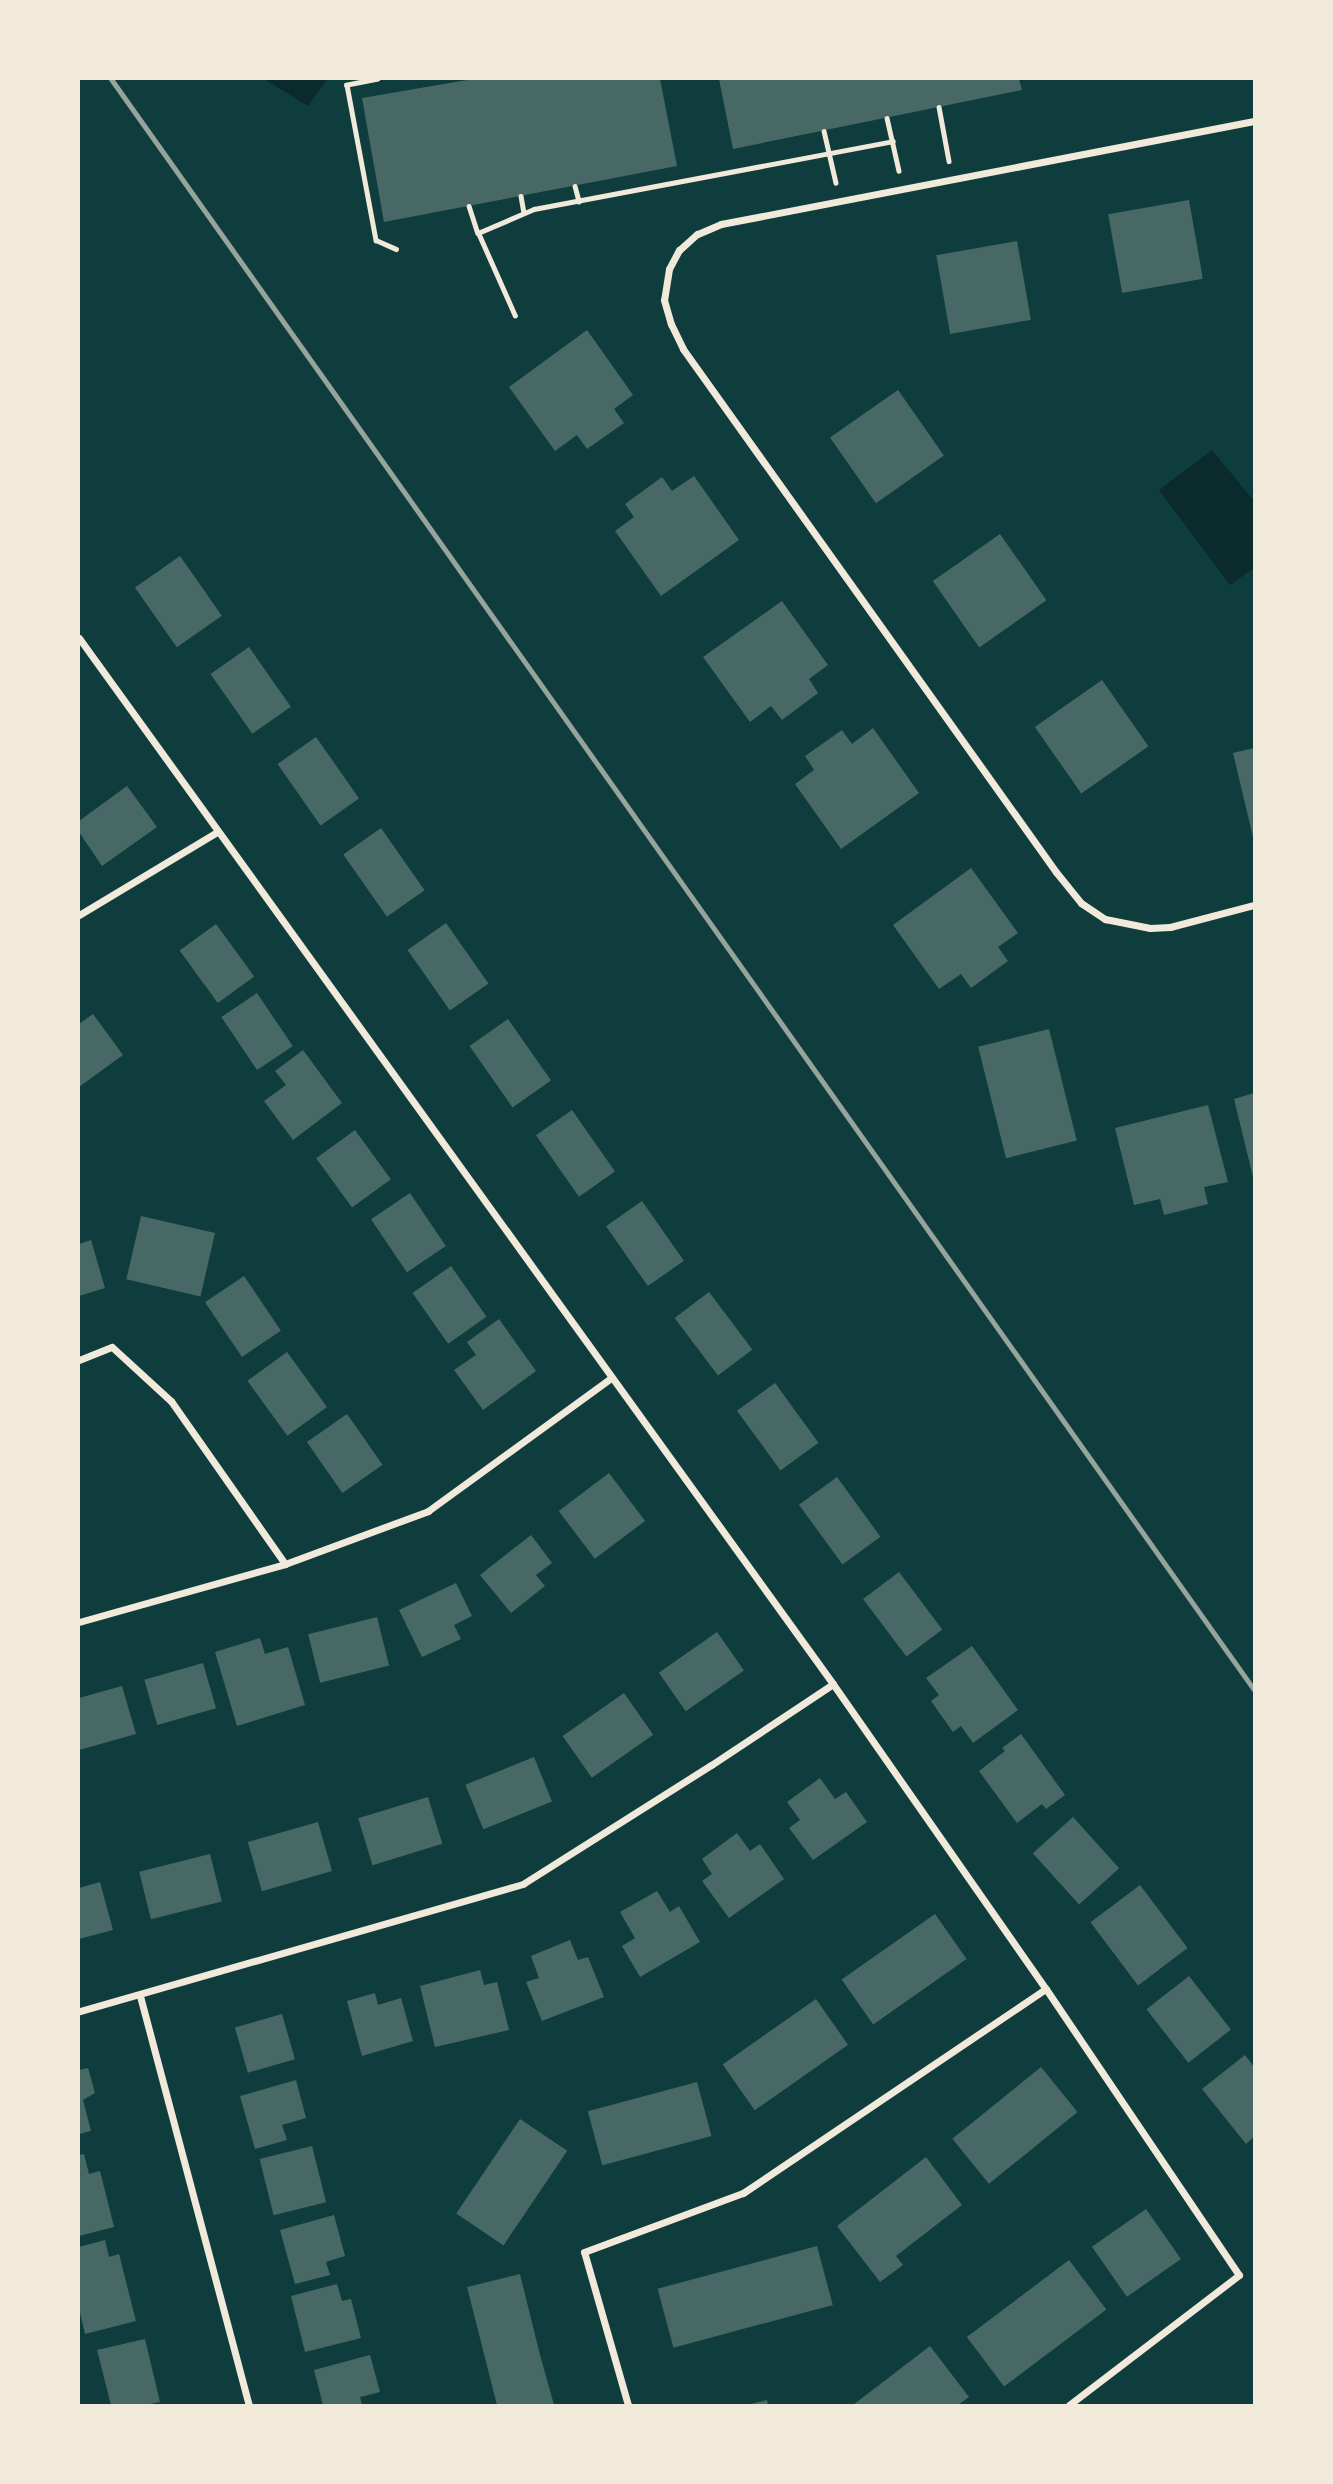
<!DOCTYPE html>
<style>
body{margin:0}
#map{position:relative;width:1333px;height:2484px;overflow:hidden;background:#0f3d3e;font-family:"Open Sans",sans-serif}
div>[style]{position:absolute}
[style*='--x']{left:calc(var(--x)*1px);top:calc(var(--y)*1px);width:calc(var(--w)*1px);rotate:calc(var(--a)*1deg)}
.water>*{inset:0;background:#0a2a2b}
.building>*{inset:0;background:#486865;transform-origin:0 0}
.path>*{height:4.5px;margin:-2.25px;padding:0 2.25px;transform-origin:2.25px;border-radius:2.25px;background:#f1e9da}
.minor>*{height:7px;margin:-3.5px;padding:0 3.5px;transform-origin:3.5px;border-radius:3.5px;background:#f1e9da}
.rail>*{height:5px;margin:-2.5px;padding:0 2.5px;transform-origin:2.5px;border-radius:2.5px;background:#97a49c}
span{translate:-50% -50%;white-space:nowrap;text-align:center;line-height:1.15;-webkit-text-stroke:5px #f1e9da;paint-order:stroke}
.frame{position:absolute;inset:0;border:80px solid #f1e9da;pointer-events:none}
</style>
<div id="map">
<div class="water">
<div style="clip-path:polygon(264px 79px,327px 79px,308px 106px)"></div>
<div style="clip-path:polygon(1212px 450px,1254px 501px,1254px 568px,1230px 585px,1159px 490px)"></div>
</div>
<div class="building">
<div style="clip-path:polygon(473px 79px,660px 79px,677px 166px,384px 222px,362px 98px)"></div>
<div style="clip-path:polygon(719px 79px,1019px 79px,1022px 90px,733px 149px)"></div>
<div style="left:1189px;top:200px;width:80px;height:82px;rotate:80deg"></div>
<div style="left:1017px;top:241px;width:80px;height:82px;rotate:80deg"></div>
<div style="clip-path:polygon(587px 330px,633px 395px,614px 409px,624px 423px,587px 449px,577px 435px,555px 451px,509px 387px)"></div>
<div style="left:898px;top:390px;width:80px;height:83px;rotate:55deg"></div>
<div style="clip-path:polygon(694px 476px,739px 540px,661px 596px,615px 531px,634px 517px,625px 504px,662px 477px,672px 491px)"></div>
<div style="left:1000px;top:534px;width:81px;height:82px;rotate:55deg"></div>
<div style="left:180px;top:556px;width:73px;height:55px;rotate:55deg"></div>
<div style="clip-path:polygon(782px 601px,828px 665px,809px 679px,818px 693px,782px 720px,771px 706px,750px 722px,703px 657px)"></div>
<div style="left:249px;top:647px;width:73px;height:47px;rotate:55deg"></div>
<div style="left:1102px;top:680px;width:81px;height:82px;rotate:55deg"></div>
<div style="clip-path:polygon(873px 728px,919px 793px,841px 849px,795px 784px,814px 770px,805px 756px,842px 730px,852px 744px)"></div>
<div style="left:316px;top:737px;width:75px;height:47px;rotate:55deg"></div>
<div style="clip-path:polygon(1254px 748px,1254px 837px,1253px 837px,1233px 753px)"></div>
<div style="clip-path:polygon(127px 786px,157px 827px,102px 866px,79px 832px,79px 821px)"></div>
<div style="left:381px;top:828px;width:76px;height:46px;rotate:55deg"></div>
<div style="clip-path:polygon(971px 868px,1018px 933px,998px 947px,1008px 961px,971px 988px,961px 974px,939px 989px,893px 925px)"></div>
<div style="left:446px;top:923px;width:74px;height:47px;rotate:55deg"></div>
<div style="left:216px;top:924px;width:65px;height:45px;rotate:54deg"></div>
<div style="left:257px;top:993px;width:64px;height:43px;rotate:56deg"></div>
<div style="clip-path:polygon(93px 1014px,123px 1055px,79px 1087px,79px 1024px)"></div>
<div style="left:508px;top:1019px;width:75px;height:47px;rotate:55deg"></div>
<div style="left:1049px;top:1029px;width:115px;height:73px;rotate:76deg"></div>
<div style="clip-path:polygon(303px 1050px,342px 1103px,293px 1140px,264px 1101px,286px 1085px,275px 1071px)"></div>
<div style="clip-path:polygon(1254px 1093px,1254px 1176px,1253px 1177px,1234px 1099px)"></div>
<div style="clip-path:polygon(1208px 1105px,1228px 1182px,1204px 1187px,1208px 1204px,1164px 1215px,1160px 1199px,1134px 1205px,1115px 1128px)"></div>
<div style="left:572px;top:1110px;width:75px;height:44px;rotate:55deg"></div>
<div style="left:355px;top:1130px;width:61px;height:48px;rotate:54deg"></div>
<div style="left:410px;top:1193px;width:64px;height:47px;rotate:56deg"></div>
<div style="left:642px;top:1201px;width:73px;height:44px;rotate:55deg"></div>
<div style="left:141px;top:1216px;width:76px;height:65px;rotate:13deg"></div>
<div style="clip-path:polygon(91px 1240px,105px 1288px,79px 1296px,79px 1244px)"></div>
<div style="left:451px;top:1266px;width:62px;height:47px;rotate:55deg"></div>
<div style="left:244px;top:1276px;width:66px;height:47px;rotate:56deg"></div>
<div style="left:709px;top:1292px;width:72px;height:43px;rotate:53deg"></div>
<div style="clip-path:polygon(499px 1319px,536px 1371px,483px 1410px,454px 1370px,476px 1355px,467px 1342px)"></div>
<div style="left:287px;top:1352px;width:68px;height:49px;rotate:54deg"></div>
<div style="left:775px;top:1383px;width:74px;height:47px;rotate:54deg"></div>
<div style="left:347px;top:1414px;width:62px;height:49px;rotate:55deg"></div>
<div style="left:609px;top:1473px;width:60px;height:63px;rotate:53deg"></div>
<div style="left:837px;top:1477px;width:74px;height:47px;rotate:54deg"></div>
<div style="clip-path:polygon(531px 1535px,552px 1563px,536px 1575px,545px 1586px,511px 1613px,480px 1575px)"></div>
<div style="left:899px;top:1572px;width:72px;height:45px;rotate:53deg"></div>
<div style="clip-path:polygon(456px 1583px,472px 1616px,454px 1625px,461px 1639px,422px 1657px,399px 1610px)"></div>
<div style="left:377px;top:1617px;width:50px;height:71px;rotate:76deg"></div>
<div style="left:717px;top:1632px;width:47px;height:71px;rotate:55deg"></div>
<div style="clip-path:polygon(260px 1638px,265px 1654px,288px 1647px,305px 1705px,237px 1726px,215px 1652px)"></div>
<div style="clip-path:polygon(972px 1646px,1018px 1710px,973px 1743px,961px 1726px,953px 1732px,931px 1701px,939px 1695px,926px 1678px)"></div>
<div style="left:203px;top:1663px;width:47px;height:61px;rotate:74deg"></div>
<div style="clip-path:polygon(122px 1686px,136px 1734px,79px 1750px,79px 1698px)"></div>
<div style="left:624px;top:1693px;width:51px;height:75px;rotate:55deg"></div>
<div style="clip-path:polygon(1021px 1734px,1065px 1795px,1046px 1809px,1042px 1804px,1017px 1823px,979px 1771px,1005px 1751px,1002px 1748px)"></div>
<div style="left:534px;top:1757px;width:48px;height:74px;rotate:68deg"></div>
<div style="clip-path:polygon(820px 1778px,835px 1799px,846px 1792px,867px 1822px,813px 1860px,789px 1828px,800px 1820px,787px 1802px)"></div>
<div style="left:428px;top:1797px;width:49px;height:73px;rotate:73deg"></div>
<div style="left:1073px;top:1817px;width:69px;height:54px;rotate:48deg"></div>
<div style="left:318px;top:1822px;width:51px;height:73px;rotate:74deg"></div>
<div style="clip-path:polygon(737px 1833px,750px 1851px,760px 1844px,784px 1879px,729px 1918px,702px 1881px,712px 1874px,702px 1859px)"></div>
<div style="left:210px;top:1854px;width:49px;height:73px;rotate:76deg"></div>
<div style="clip-path:polygon(100px 1882px,113px 1930px,79px 1939px,79px 1888px)"></div>
<div style="left:1140px;top:1885px;width:79px;height:62px;rotate:53deg"></div>
<div style="clip-path:polygon(657px 1891px,670px 1912px,679px 1906px,700px 1942px,640px 1977px,622px 1946px,635px 1938px,620px 1912px)"></div>
<div style="left:935px;top:1914px;width:55px;height:114px;rotate:55deg"></div>
<div style="clip-path:polygon(570px 1940px,578px 1960px,588px 1957px,604px 1997px,542px 2021px,526px 1982px,539px 1978px,531px 1956px)"></div>
<div style="clip-path:polygon(480px 1970px,484px 1985px,497px 1982px,509px 2030px,435px 2047px,420px 1986px)"></div>
<div style="left:1189px;top:1976px;width:68px;height:54px;rotate:52deg"></div>
<div style="clip-path:polygon(375px 1993px,378px 2005px,401px 1998px,413px 2041px,362px 2056px,347px 2001px)"></div>
<div style="left:816px;top:1999px;width:56px;height:114px;rotate:55deg"></div>
<div style="left:282px;top:2014px;width:47px;height:49px;rotate:74deg"></div>
<div style="clip-path:polygon(1245px 2055px,1254px 2067px,1254px 2137px,1246px 2144px,1202px 2089px)"></div>
<div style="left:1041px;top:2067px;width:58px;height:114px;rotate:51deg"></div>
<div style="clip-path:polygon(88px 2068px,95px 2093px,83px 2100px,91px 2131px,79px 2134px,79px 2070px)"></div>
<div style="clip-path:polygon(296px 2080px,306px 2118px,282px 2125px,287px 2140px,255px 2149px,240px 2096px)"></div>
<div style="left:697px;top:2082px;width:56px;height:113px;rotate:75deg"></div>
<div style="left:520px;top:2119px;width:57px;height:114px;rotate:34deg"></div>
<div style="left:312px;top:2146px;width:58px;height:54px;rotate:76deg"></div>
<div style="clip-path:polygon(84px 2154px,89px 2174px,100px 2171px,114px 2227px,79px 2236px,79px 2155px)"></div>
<div style="clip-path:polygon(926px 2157px,962px 2205px,896px 2256px,903px 2265px,880px 2282px,837px 2226px)"></div>
<div style="left:1146px;top:2209px;width:61px;height:66px;rotate:55deg"></div>
<div style="clip-path:polygon(334px 2215px,345px 2256px,326px 2262px,330px 2275px,295px 2284px,280px 2230px)"></div>
<div style="clip-path:polygon(105px 2240px,109px 2257px,119px 2254px,136px 2321px,85px 2334px,79px 2308px,79px 2247px)"></div>
<div style="left:817px;top:2246px;width:61px;height:165px;rotate:75deg"></div>
<div style="left:1069px;top:2260px;width:62px;height:128px;rotate:53deg"></div>
<div style="clip-path:polygon(520px 2274px,539px 2351px,554px 2405px,497px 2405px,467px 2287px)"></div>
<div style="clip-path:polygon(337px 2284px,342px 2301px,351px 2299px,361px 2338px,305px 2352px,291px 2296px)"></div>
<div style="clip-path:polygon(145px 2339px,160px 2402px,145px 2405px,111px 2405px,97px 2350px)"></div>
<div style="clip-path:polygon(930px 2346px,969px 2397px,958px 2405px,853px 2405px)"></div>
<div style="clip-path:polygon(370px 2355px,380px 2392px,360px 2397px,362px 2405px,323px 2405px,314px 2370px)"></div>
<div style="clip-path:polygon(767px 2400px,768px 2405px,751px 2405px,751px 2404px)"></div>
</div>
<div class="path">
<div style="--x:378;--y:79;--w:32;--a:169"></div>
<div style="--x:347;--y:85;--w:158;--a:79.4"></div>
<div style="--x:376;--y:240;--w:22;--a:24"></div>
<div style="--x:939;--y:107;--w:55;--a:79.5"></div>
<div style="--x:887;--y:118;--w:54;--a:77.2"></div>
<div style="--x:824;--y:131;--w:53;--a:77"></div>
<div style="--x:575;--y:186;--w:16;--a:75"></div>
<div style="--x:521;--y:196;--w:17;--a:80"></div>
<div style="--x:469;--y:206;--w:28;--a:72"></div>
<div style="--x:515;--y:316;--w:91;--a:-114"></div>
<div style="--x:478;--y:233;--w:61;--a:-23.2"></div>
<div style="--x:534;--y:209;--w:365;--a:-10.7"></div>
</div>
<div class="minor">
<div style="--x:1254;--y:121;--w:543;--a:169.06"></div>
<div style="--x:721;--y:224;--w:26;--a:157"></div>
<div style="--x:697;--y:234;--w:24;--a:138"></div>
<div style="--x:679;--y:250;--w:21;--a:118"></div>
<div style="--x:669;--y:269;--w:31;--a:99"></div>
<div style="--x:664;--y:300;--w:25;--a:74"></div>
<div style="--x:671;--y:324;--w:28;--a:64"></div>
<div style="--x:683;--y:349;--w:642;--a:54.5"></div>
<div style="--x:1056;--y:872;--w:40;--a:51"></div>
<div style="--x:1081;--y:903;--w:29;--a:34"></div>
<div style="--x:1105;--y:919;--w:46;--a:11.3"></div>
<div style="--x:1150;--y:928;--w:20;--a:-3"></div>
<div style="--x:1170;--y:927;--w:87;--a:-14.7"></div>
<div style="--x:79;--y:638;--w:1289;--a:54.21"></div>
<div style="--x:833;--y:1684;--w:146;--a:146.4"></div>
<div style="--x:711;--y:1765;--w:222;--a:147.7"></div>
<div style="--x:523;--y:1884;--w:462;--a:164"></div>
<div style="--x:79;--y:915;--w:161;--a:-31"></div>
<div style="--x:79;--y:1360;--w:35;--a:-22"></div>
<div style="--x:112;--y:1347;--w:80;--a:42.5"></div>
<div style="--x:171;--y:1401;--w:199;--a:55"></div>
<div style="--x:79;--y:1622;--w:214;--a:-15.7"></div>
<div style="--x:285;--y:1564;--w:153;--a:-20.3"></div>
<div style="--x:428;--y:1511;--w:226;--a:-36"></div>
<div style="--x:833;--y:1684;--w:372;--a:55.1"></div>
<div style="--x:1046;--y:1989;--w:345;--a:56"></div>
<div style="--x:1239;--y:2275;--w:214;--a:142.6"></div>
<div style="--x:140;--y:1996;--w:423;--a:75.1"></div>
<div style="--x:628;--y:2405;--w:159;--a:-106"></div>
<div style="--x:584;--y:2252;--w:170;--a:-20.4"></div>
<div style="--x:743;--y:2193;--w:365;--a:-34"></div>
</div>
<div class="rail">
<div style="--x:111;--y:79;--w:1975;--a:54.64"></div>
</div>
<div class="frame"></div>
</div>
